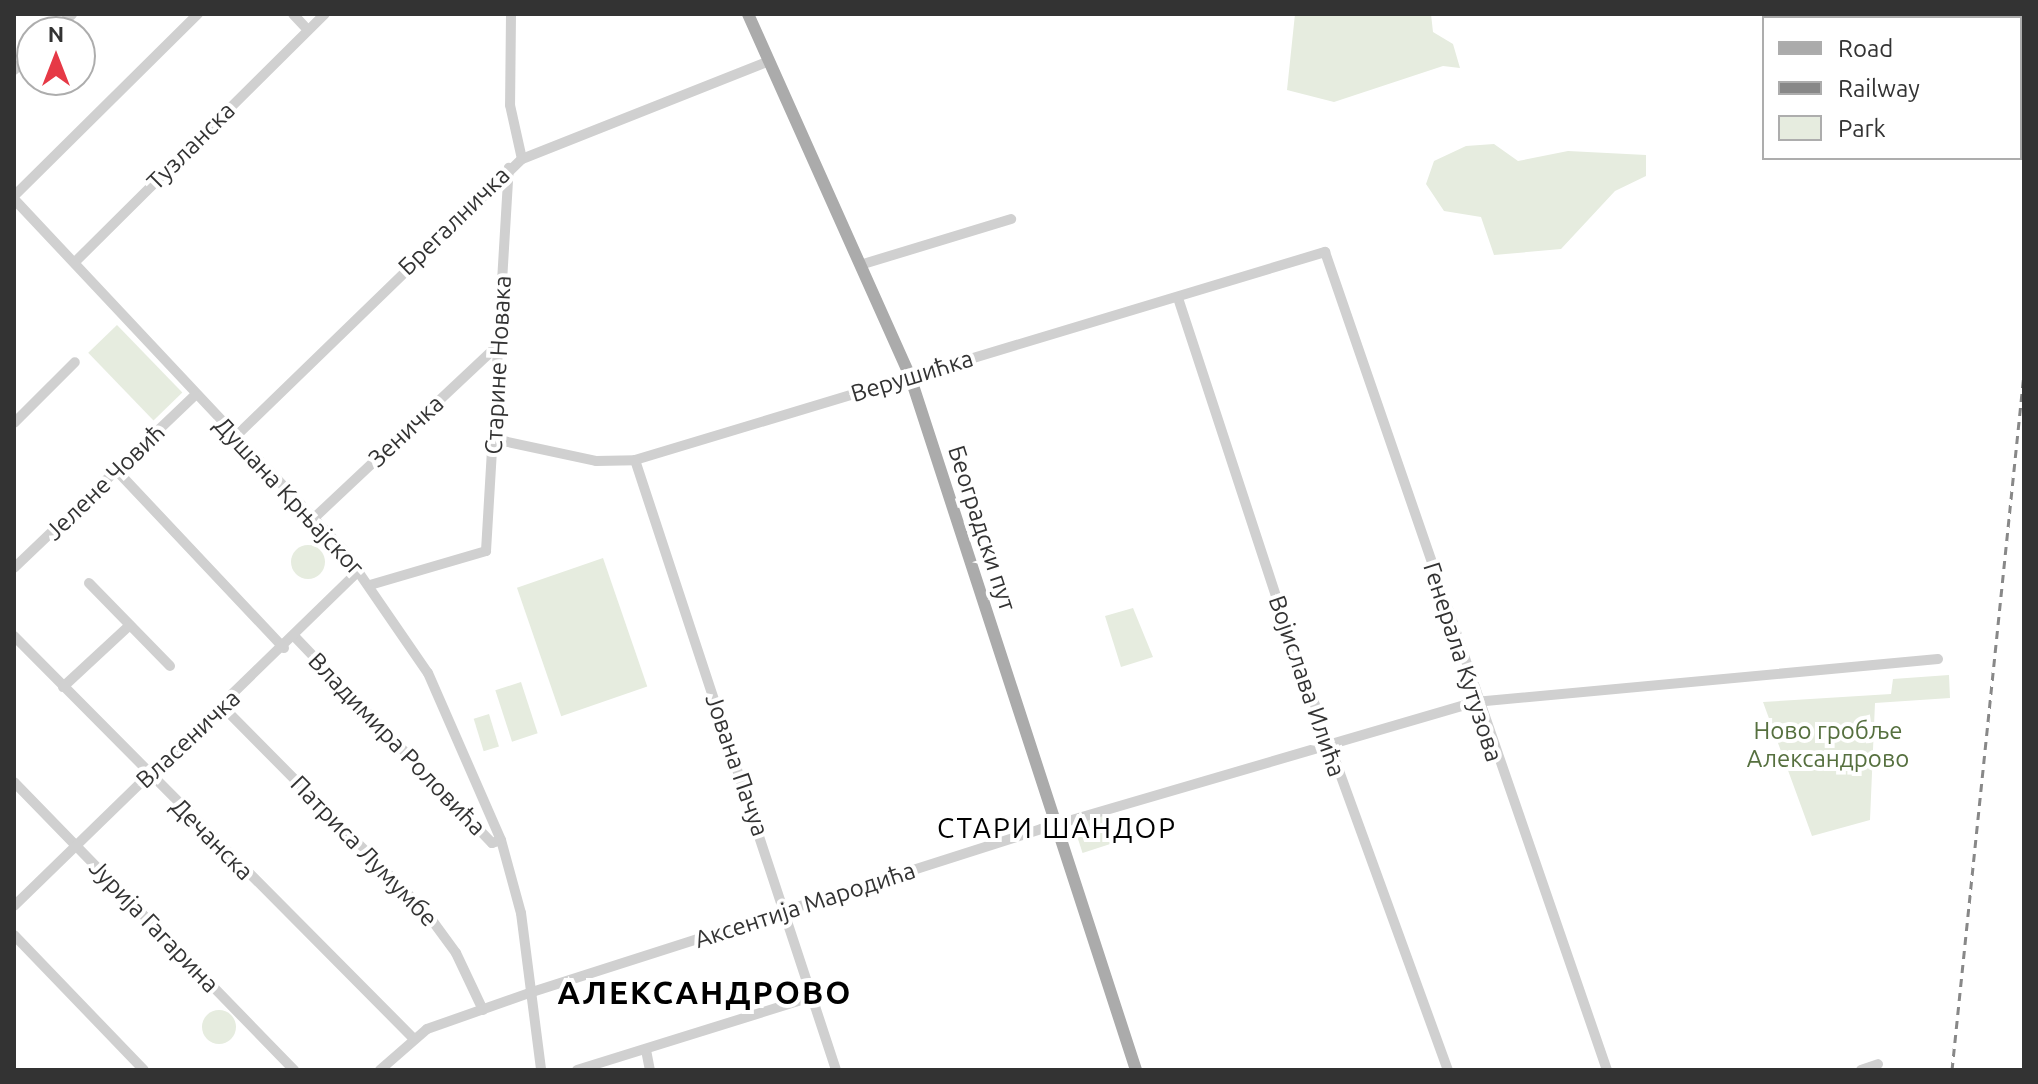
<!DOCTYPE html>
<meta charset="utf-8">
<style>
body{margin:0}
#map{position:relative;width:2038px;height:1084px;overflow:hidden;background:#fff;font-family:Ubuntu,sans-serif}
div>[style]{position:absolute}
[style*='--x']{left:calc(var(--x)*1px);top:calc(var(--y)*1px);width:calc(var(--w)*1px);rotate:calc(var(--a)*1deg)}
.green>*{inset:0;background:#e6ecdf;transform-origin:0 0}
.round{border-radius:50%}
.minor>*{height:10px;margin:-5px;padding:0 5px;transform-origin:5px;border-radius:5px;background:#d0d0d0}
.major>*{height:12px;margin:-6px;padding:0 6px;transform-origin:6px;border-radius:6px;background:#ababab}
.rail>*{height:3px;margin-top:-1.5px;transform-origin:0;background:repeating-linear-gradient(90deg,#888 0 8px,transparent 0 14px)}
span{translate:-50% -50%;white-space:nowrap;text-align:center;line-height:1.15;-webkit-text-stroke:8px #fff;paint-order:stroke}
.street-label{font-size:24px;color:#333}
.park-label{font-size:24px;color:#56703f}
.quarter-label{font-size:28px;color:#000;letter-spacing:2px}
.district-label{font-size:32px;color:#000;font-weight:700;letter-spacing:2px}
.frame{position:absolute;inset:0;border:16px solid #333;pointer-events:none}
.legend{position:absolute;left:1762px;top:16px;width:260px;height:144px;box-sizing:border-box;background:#fff;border:2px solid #adadad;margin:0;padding:10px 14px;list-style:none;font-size:24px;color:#333}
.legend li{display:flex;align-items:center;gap:16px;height:40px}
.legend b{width:40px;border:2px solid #adadad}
.north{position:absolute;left:16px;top:16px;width:80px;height:80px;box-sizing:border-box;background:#fff;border:2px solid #adadad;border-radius:50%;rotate:0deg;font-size:22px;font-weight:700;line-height:32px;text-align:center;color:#333}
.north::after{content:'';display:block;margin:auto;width:28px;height:36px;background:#e63946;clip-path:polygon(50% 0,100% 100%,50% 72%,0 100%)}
</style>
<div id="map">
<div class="green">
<div style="clip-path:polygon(1295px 14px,1431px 14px,1433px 32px,1453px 44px,1460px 68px,1443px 66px,1334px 102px,1287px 90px)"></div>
<div style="clip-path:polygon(1494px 144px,1518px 161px,1568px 151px,1646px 155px,1646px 176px,1615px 191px,1561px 249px,1494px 255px,1481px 217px,1444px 211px,1426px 184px,1434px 161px,1466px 146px)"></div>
<div style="left:117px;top:325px;width:94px;height:40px;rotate:46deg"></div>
<div class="round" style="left:291px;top:545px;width:34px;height:34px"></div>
<div style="left:603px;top:558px;width:136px;height:91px;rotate:71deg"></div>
<div style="clip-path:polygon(1133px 608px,1153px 657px,1121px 667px,1105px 616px)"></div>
<div style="clip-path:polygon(1949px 675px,1950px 698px,1875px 703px,1870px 820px,1812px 836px,1763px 702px,1891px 694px,1893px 679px)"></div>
<div style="left:521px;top:682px;width:54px;height:27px;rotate:72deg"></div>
<div style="left:489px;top:714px;width:34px;height:16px;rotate:73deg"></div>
<div style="left:1105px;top:812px;width:32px;height:34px;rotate:72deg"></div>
<div class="round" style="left:202px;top:1010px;width:34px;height:34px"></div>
</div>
<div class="minor">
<div style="--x:293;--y:14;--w:22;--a:47"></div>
<div style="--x:511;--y:14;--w:91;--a:90.6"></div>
<div style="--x:510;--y:105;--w:55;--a:77.5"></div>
<div style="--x:53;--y:32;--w:26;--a:-43"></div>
<div style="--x:14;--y:70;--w:25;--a:-43"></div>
<div style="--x:14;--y:196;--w:259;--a:-44.7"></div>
<div style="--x:14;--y:199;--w:482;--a:46.8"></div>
<div style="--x:344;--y:551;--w:148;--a:55.5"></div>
<div style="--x:428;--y:673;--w:182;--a:66.4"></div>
<div style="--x:501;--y:840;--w:76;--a:74.7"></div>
<div style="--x:521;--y:913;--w:158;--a:82.7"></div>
<div style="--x:75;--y:262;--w:352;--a:-44.8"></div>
<div style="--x:860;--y:265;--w:158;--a:-16.9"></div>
<div style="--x:1178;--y:298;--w:336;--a:71.8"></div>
<div style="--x:1283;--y:617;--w:482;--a:70"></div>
<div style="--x:14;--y:423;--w:86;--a:-45"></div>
<div style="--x:235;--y:437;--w:400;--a:-44.1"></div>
<div style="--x:522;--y:159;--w:264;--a:-21.6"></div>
<div style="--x:494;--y:439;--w:104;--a:12.2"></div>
<div style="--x:596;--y:461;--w:39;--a:-1"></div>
<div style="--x:635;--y:460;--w:721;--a:-16.78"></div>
<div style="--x:1325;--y:252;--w:865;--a:70.98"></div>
<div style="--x:635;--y:460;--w:642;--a:71.76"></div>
<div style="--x:118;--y:472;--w:242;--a:46.7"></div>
<div style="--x:314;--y:518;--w:254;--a:-43.2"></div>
<div style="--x:14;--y:568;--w:250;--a:-43.7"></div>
<div style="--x:89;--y:583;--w:116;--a:45.7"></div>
<div style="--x:370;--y:585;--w:121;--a:-16.3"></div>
<div style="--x:486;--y:551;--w:384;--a:-86.6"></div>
<div style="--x:14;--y:636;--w:566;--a:45.21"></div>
<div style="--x:295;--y:637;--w:285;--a:46.3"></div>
<div style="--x:492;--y:843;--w:9;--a:-18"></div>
<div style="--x:63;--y:687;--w:91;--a:-42.8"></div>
<div style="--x:223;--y:707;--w:289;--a:45.3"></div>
<div style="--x:426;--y:912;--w:51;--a:53.8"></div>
<div style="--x:456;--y:953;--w:63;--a:64.7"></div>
<div style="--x:14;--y:782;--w:402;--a:45.8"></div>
<div style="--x:14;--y:906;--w:482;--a:-44.2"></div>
<div style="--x:14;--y:935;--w:187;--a:46.1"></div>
<div style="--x:646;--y:1050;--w:20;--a:79"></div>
<div style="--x:380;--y:1070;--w:62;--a:-41.1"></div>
<div style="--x:427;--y:1029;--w:108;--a:-19.4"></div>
<div style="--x:529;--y:993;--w:538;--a:-17.76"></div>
<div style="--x:1041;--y:829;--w:452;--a:-16.3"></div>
<div style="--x:1475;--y:702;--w:465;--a:-5.3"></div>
<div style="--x:577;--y:1070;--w:246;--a:-17.3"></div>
<div style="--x:1861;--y:1070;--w:18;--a:-19"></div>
</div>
<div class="major">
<div style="--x:748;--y:14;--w:397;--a:65.9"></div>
<div style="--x:910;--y:376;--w:730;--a:71.96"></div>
</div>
<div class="rail">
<div style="--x:1952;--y:1070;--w:701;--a:-84.1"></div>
</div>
<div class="street-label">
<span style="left:191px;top:146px;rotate:-45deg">Тузланска</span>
<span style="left:454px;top:221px;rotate:-44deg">Брегалничка</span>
<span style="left:498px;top:365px;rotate:-87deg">Старине Новака</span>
<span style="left:912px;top:376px;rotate:-17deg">Верушићка</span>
<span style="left:406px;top:431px;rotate:-43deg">Зеничка</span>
<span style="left:105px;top:482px;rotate:-44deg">Јелене Човић</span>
<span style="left:289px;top:496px;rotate:47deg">Душана Крњајског</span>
<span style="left:982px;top:528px;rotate:72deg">Београдски пут</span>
<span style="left:1463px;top:662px;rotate:72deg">Генерала Кутузова</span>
<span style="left:1307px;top:686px;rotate:71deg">Војислава Илића</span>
<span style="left:188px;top:739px;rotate:-43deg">Власеничка</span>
<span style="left:397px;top:744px;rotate:46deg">Владимира Роловића</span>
<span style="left:737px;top:765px;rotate:71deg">Јована Пачуа</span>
<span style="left:212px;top:839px;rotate:45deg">Дечанска</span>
<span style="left:364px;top:851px;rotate:46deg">Патриса Лумумбе</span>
<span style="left:805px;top:905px;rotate:-18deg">Аксентија Мародића</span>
<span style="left:154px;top:926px;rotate:46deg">Јурија Гагарина</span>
</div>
<div class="park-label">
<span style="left:1828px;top:745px">Ново гробље<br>Александрово</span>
</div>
<div class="quarter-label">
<span style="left:1057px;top:828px">СТАРИ ШАНДОР</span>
</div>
<div class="district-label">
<span style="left:705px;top:992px">АЛЕКСАНДРОВО</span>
</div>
<div class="frame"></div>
<ul class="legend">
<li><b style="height:10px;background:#ababab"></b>Road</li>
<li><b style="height:10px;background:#888"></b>Railway</li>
<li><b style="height:22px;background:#e6ecdf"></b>Park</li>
</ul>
<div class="north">N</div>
</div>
